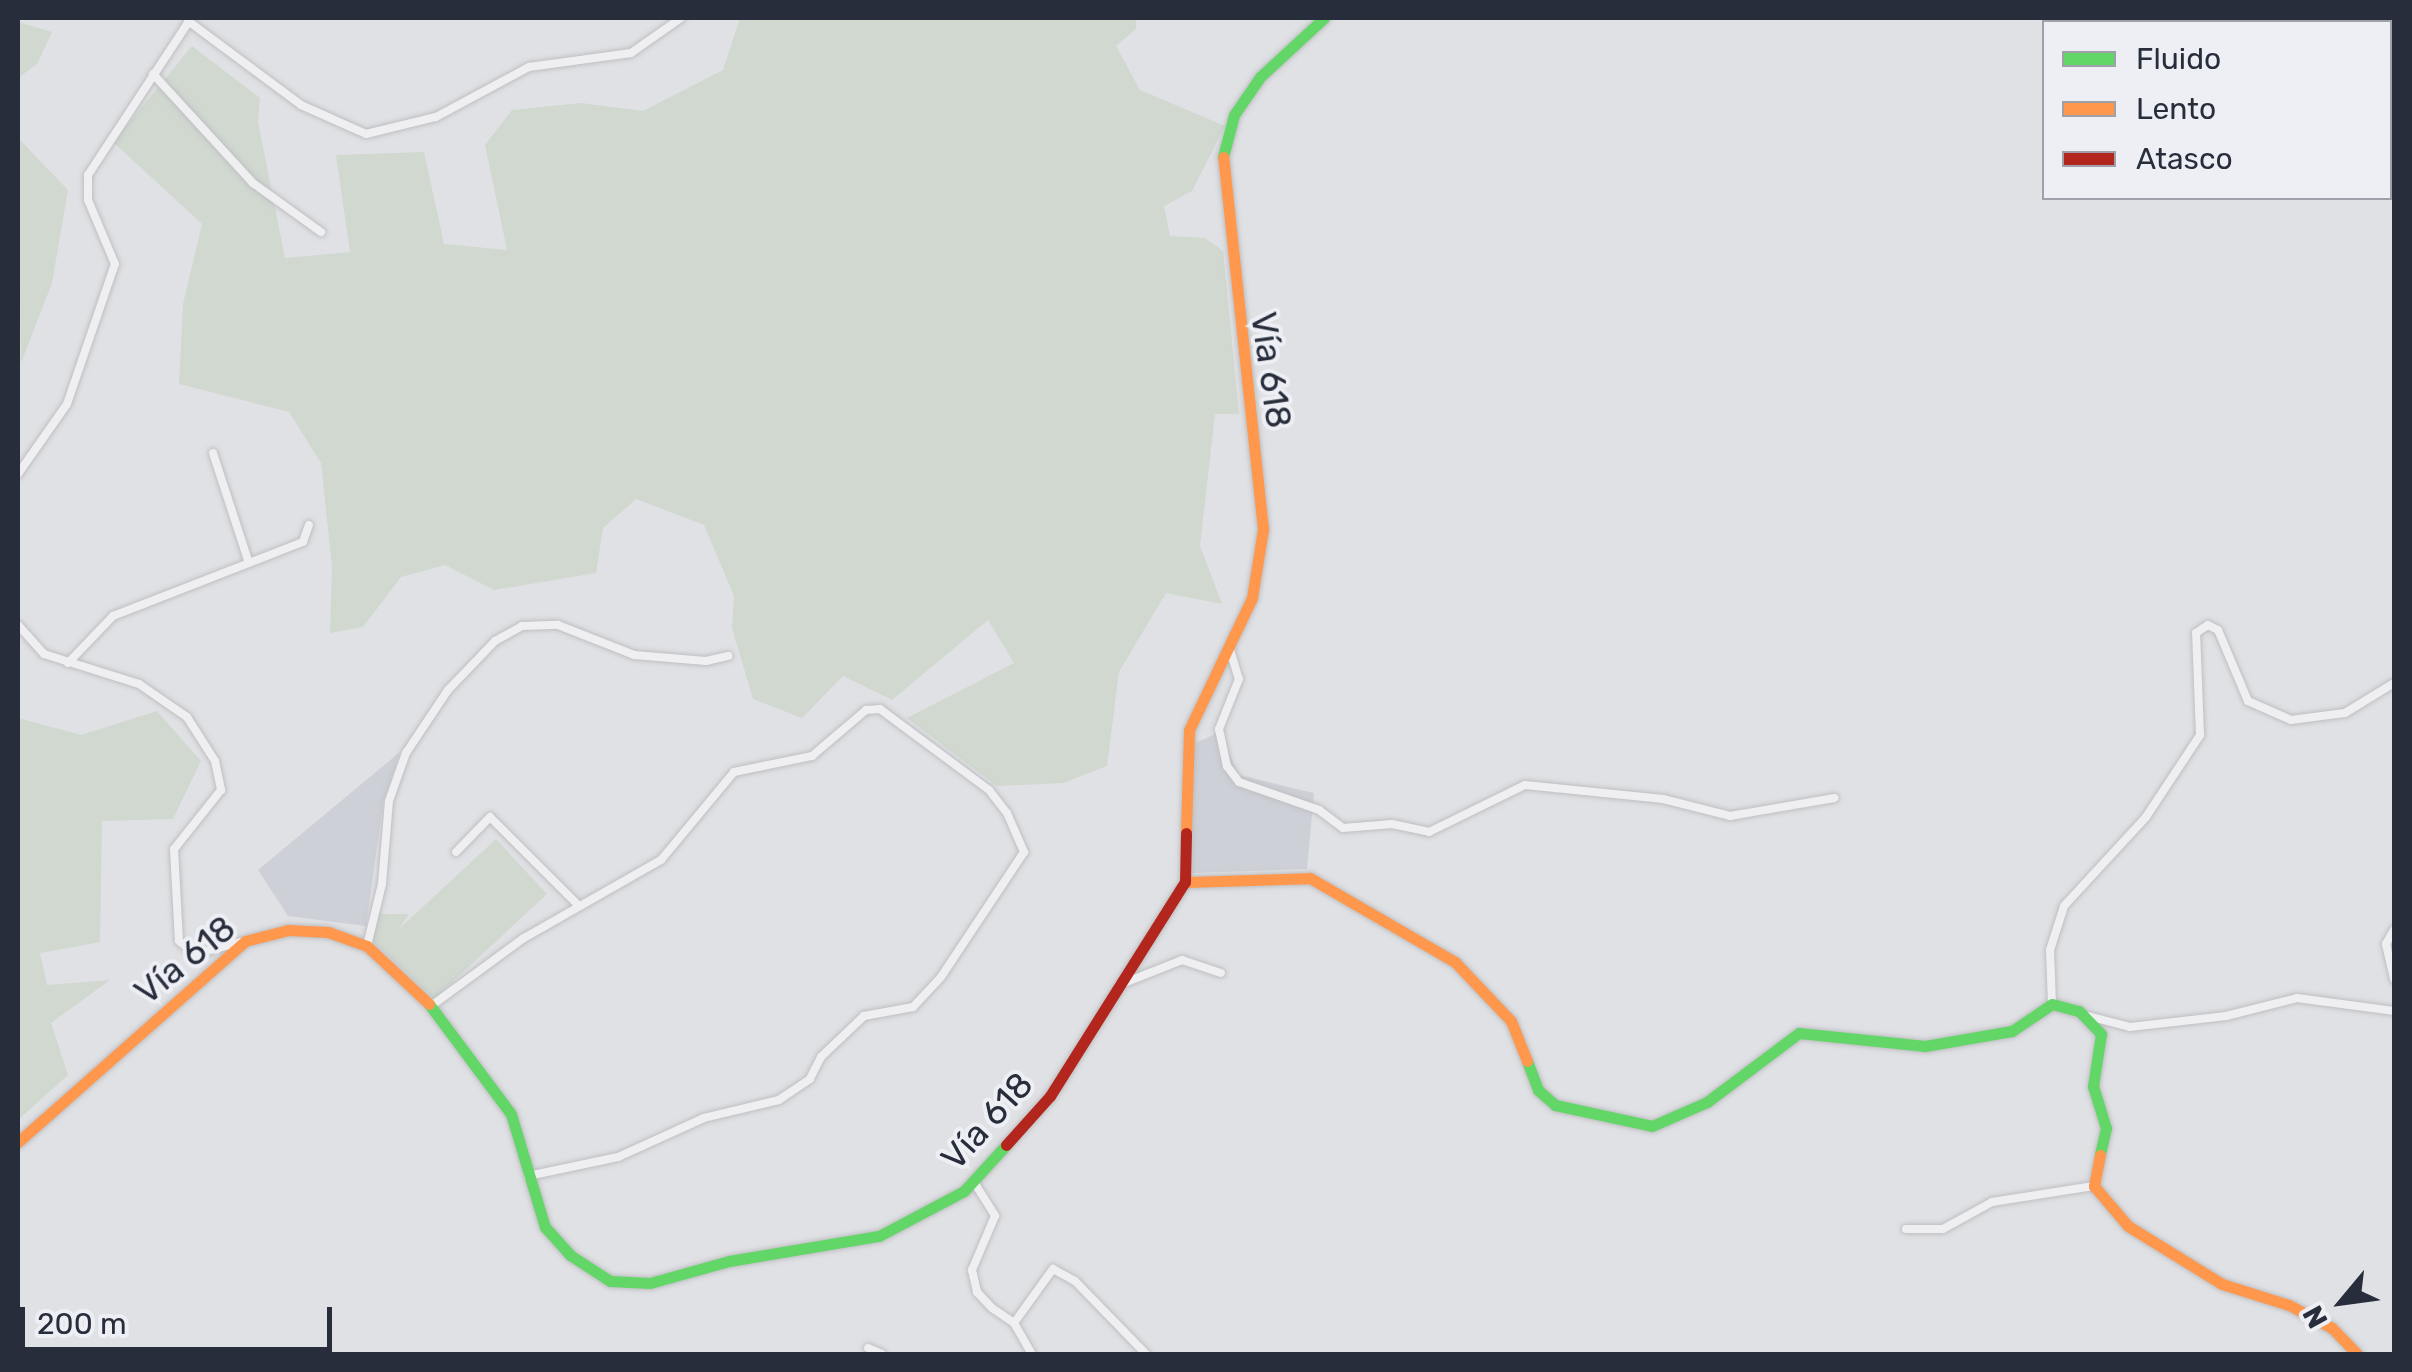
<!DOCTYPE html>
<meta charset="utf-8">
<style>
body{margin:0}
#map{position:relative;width:2412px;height:1372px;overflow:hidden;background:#e0e1e4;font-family:Rubik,sans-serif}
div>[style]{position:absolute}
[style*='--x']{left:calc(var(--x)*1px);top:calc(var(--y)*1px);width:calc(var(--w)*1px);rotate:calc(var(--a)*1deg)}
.built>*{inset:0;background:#ced0d7}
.green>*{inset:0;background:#d0d8d0}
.roads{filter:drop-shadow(0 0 2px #bebfc2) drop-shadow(0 0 2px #bebfc2)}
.street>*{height:8px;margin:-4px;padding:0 4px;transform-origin:4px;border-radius:4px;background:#efeff1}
.fast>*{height:11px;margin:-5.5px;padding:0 5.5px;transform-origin:5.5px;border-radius:5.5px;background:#63d668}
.slow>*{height:11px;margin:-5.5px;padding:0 5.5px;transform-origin:5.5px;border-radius:5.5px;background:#ff974d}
.jam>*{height:11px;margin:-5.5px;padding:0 5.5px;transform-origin:5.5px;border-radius:5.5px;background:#b3261e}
span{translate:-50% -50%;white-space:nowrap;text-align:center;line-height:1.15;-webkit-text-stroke:8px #edeff4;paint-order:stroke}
.street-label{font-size:35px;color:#282d3c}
.frame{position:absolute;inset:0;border:20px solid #282d3c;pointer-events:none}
.legend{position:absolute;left:2042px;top:20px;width:350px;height:180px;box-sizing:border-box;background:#edeff4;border:2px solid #9ea1aa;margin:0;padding:12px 18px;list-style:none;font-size:30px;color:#282d3c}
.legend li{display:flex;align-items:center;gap:20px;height:50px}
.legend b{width:50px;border:2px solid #9ea1aa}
.north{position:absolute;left:2292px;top:1252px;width:100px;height:100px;-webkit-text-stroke:8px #edeff4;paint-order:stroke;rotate:241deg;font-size:28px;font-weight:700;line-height:40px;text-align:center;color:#282d3c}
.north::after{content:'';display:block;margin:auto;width:35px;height:45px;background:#282d3c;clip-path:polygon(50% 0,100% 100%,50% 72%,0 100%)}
.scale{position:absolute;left:20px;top:1307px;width:312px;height:45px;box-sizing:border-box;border:5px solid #282d3c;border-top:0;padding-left:12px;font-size:30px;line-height:35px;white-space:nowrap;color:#282d3c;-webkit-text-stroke:8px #edeff4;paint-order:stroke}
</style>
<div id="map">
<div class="built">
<div style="clip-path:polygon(1220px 732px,1239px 775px,1314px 793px,1307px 869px,1192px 873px,1193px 744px)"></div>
<div style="clip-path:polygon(400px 752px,383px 803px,366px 926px,288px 916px,258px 870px)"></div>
</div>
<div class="green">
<div style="clip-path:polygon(740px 18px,1136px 18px,1136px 29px,1116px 46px,1140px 90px,1225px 126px,1192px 191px,1164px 206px,1170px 236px,1205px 238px,1223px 251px,1239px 414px,1215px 414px,1200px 546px,1222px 604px,1166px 593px,1119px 672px,1107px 766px,1063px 783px,997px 786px,907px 718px,1014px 663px,988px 620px,892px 700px,843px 676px,802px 718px,753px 699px,732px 628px,734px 596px,704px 525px,636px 499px,603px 528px,596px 573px,494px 590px,445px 565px,401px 577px,363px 627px,330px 633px,332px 566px,321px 463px,289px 412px,179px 384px,183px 304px,202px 224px,113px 142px,192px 46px,260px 98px,258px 122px,285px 258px,350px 252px,336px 155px,424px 152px,444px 244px,507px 250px,485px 145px,512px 110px,581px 103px,643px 111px,723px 70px)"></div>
<div style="clip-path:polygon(18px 22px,52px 32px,37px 64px,18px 78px)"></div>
<div style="clip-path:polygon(18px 138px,68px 190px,52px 283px,21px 363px)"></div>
<div style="clip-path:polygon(157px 711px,201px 761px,173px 819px,102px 821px,100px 942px,40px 953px,47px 985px,110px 980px,51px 1023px,68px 1075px,18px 1120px,18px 718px,81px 735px)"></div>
<div style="clip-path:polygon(496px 839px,547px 894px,434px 999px,372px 941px,378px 914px,409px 914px,399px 929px)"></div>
</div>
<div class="roads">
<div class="street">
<div style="--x:188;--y:21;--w:141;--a:36.6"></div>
<div style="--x:301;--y:105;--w:71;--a:24"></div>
<div style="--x:366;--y:134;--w:72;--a:-13.7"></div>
<div style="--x:436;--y:117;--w:106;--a:-28.3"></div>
<div style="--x:529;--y:67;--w:103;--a:-7.8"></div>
<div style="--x:631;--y:53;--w:61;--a:-35"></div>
<div style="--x:153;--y:74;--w:148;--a:47.5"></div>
<div style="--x:253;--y:183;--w:84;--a:35.8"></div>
<div style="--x:213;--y:453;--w:113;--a:71.9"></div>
<div style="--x:18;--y:474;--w:85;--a:-55"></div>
<div style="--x:67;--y:404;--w:148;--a:-71.1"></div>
<div style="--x:115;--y:264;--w:69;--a:-112.9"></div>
<div style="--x:88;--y:200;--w:25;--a:-90"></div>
<div style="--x:88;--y:175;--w:188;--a:-56.7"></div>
<div style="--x:18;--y:625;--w:39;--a:48"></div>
<div style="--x:44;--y:654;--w:100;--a:17.5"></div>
<div style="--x:139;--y:684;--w:58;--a:34.5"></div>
<div style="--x:187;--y:717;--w:52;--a:57.5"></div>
<div style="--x:215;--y:761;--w:30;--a:78"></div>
<div style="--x:221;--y:790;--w:75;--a:128.5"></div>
<div style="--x:174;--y:849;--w:92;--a:86.9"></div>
<div style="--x:179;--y:941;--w:21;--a:39"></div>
<div style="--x:195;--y:954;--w:52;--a:-14.6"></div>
<div style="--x:1230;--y:650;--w:30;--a:73"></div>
<div style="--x:1239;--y:679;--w:54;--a:111.8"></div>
<div style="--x:1219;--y:729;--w:38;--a:78"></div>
<div style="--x:1227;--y:766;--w:20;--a:53"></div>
<div style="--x:1239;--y:782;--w:85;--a:19.3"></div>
<div style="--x:1319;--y:810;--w:30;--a:37"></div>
<div style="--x:1343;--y:828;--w:49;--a:-4.7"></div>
<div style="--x:1392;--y:824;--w:38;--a:12"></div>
<div style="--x:1429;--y:832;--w:107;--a:-26.1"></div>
<div style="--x:1525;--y:785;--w:139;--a:5.8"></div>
<div style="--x:1663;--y:799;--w:69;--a:14.2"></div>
<div style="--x:1730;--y:816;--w:106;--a:-9.8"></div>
<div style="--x:68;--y:663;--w:65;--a:-46.2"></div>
<div style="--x:113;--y:616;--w:204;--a:-21.3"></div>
<div style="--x:303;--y:542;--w:18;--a:-71"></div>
<div style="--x:456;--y:852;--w:49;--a:-45.8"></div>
<div style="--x:490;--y:817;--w:124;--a:45"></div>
<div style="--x:2394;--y:930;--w:16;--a:120"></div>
<div style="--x:2386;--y:944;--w:36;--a:77"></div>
<div style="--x:367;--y:946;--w:64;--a:-76.4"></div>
<div style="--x:382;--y:884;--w:83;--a:-85.2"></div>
<div style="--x:389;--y:801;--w:51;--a:-70.5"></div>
<div style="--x:406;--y:753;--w:76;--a:-56.3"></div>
<div style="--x:448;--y:690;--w:68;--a:-46.2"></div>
<div style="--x:495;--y:641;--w:31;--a:-29"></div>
<div style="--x:522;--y:626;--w:36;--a:-2"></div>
<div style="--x:558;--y:625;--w:82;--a:21.5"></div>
<div style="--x:634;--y:655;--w:72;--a:4.8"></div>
<div style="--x:706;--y:661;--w:23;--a:-13"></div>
<div style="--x:1119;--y:985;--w:68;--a:-21.6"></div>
<div style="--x:1182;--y:960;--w:41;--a:18.4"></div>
<div style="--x:2052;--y:1004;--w:54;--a:-92.1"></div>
<div style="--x:2050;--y:950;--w:46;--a:-72.3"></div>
<div style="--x:2064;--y:906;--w:121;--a:-47.3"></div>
<div style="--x:2146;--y:817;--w:98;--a:-56.6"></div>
<div style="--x:2200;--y:735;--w:102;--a:-92.2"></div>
<div style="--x:2196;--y:633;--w:14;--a:-34"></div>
<div style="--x:2208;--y:625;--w:11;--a:27"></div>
<div style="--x:2218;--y:630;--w:77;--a:67.1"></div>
<div style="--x:2248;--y:701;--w:47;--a:23.8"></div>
<div style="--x:2291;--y:720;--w:54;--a:-7.4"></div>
<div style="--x:2345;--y:713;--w:57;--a:-31.5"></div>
<div style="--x:431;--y:1006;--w:115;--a:-36.2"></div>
<div style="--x:524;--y:938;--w:158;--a:-29.7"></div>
<div style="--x:661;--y:860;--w:114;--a:-50.3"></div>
<div style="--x:734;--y:772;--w:80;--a:-11.6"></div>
<div style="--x:812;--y:756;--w:71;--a:-40.4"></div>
<div style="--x:866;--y:710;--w:14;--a:-4"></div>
<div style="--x:880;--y:709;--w:136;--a:36.6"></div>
<div style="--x:989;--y:790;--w:29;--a:52"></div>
<div style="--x:1007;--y:813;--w:43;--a:66.4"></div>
<div style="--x:1024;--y:852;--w:150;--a:123.6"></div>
<div style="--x:941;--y:977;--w:41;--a:133"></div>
<div style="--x:913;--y:1007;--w:50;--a:169.6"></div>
<div style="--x:864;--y:1016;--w:59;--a:136.4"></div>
<div style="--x:821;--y:1057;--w:25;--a:117"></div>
<div style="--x:810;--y:1079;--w:37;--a:146"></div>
<div style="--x:779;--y:1100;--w:77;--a:166.5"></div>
<div style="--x:704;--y:1118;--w:94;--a:155.6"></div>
<div style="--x:618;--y:1157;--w:92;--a:168.1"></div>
<div style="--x:2088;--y:1016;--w:43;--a:14.7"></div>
<div style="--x:2130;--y:1027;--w:97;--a:-6.5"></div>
<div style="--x:2226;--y:1016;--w:73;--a:-14.2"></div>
<div style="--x:2297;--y:998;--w:98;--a:7.6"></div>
<div style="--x:974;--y:1182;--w:40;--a:58"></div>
<div style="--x:995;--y:1216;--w:59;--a:113.1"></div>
<div style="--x:972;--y:1270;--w:23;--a:77"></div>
<div style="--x:977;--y:1292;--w:22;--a:47"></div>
<div style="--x:992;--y:1308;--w:27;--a:34"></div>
<div style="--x:1014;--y:1323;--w:67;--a:-54.2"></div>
<div style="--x:1053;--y:1269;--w:25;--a:29"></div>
<div style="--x:1075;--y:1281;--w:102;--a:45.8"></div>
<div style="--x:1906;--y:1229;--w:37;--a:0"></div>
<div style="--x:1943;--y:1229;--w:56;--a:-28.9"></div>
<div style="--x:1992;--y:1202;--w:103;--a:-8.9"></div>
<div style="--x:1014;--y:1323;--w:36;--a:60"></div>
<div style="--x:868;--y:1348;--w:15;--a:23"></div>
</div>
<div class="fast">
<div style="--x:1223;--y:157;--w:43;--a:-75.3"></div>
<div style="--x:1234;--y:115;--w:46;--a:-55.6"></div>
<div style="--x:1260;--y:77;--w:87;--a:-42.7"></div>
<div style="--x:429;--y:1004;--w:137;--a:53.3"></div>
<div style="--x:511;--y:1114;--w:118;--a:73.3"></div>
<div style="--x:545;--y:1227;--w:38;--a:48"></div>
<div style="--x:570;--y:1255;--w:48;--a:33"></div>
<div style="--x:610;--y:1281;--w:40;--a:2.9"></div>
<div style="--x:650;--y:1283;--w:82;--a:-15.6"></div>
<div style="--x:729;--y:1261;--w:152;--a:-9.5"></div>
<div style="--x:879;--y:1236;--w:96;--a:-27.9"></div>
<div style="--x:964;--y:1191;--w:62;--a:-47.6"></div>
<div style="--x:1527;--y:1061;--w:31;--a:69"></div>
<div style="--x:1538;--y:1090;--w:23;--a:41"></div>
<div style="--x:1555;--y:1105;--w:99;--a:12.2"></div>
<div style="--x:1652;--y:1126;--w:60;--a:-23.6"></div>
<div style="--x:1707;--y:1102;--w:115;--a:-36.9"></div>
<div style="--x:1799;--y:1033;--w:127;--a:5.9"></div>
<div style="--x:1925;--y:1046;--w:88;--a:-9.8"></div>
<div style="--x:2012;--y:1031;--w:48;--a:-34"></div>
<div style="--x:2052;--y:1004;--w:28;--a:15"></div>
<div style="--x:2079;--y:1011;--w:32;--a:46"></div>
<div style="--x:2101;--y:1034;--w:53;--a:98.7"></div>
<div style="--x:2093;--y:1086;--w:44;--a:72.8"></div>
<div style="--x:2106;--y:1128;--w:28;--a:103"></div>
</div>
<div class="slow">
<div style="--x:1186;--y:833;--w:103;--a:-88.3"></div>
<div style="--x:1189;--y:730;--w:146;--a:-64.5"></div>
<div style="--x:1252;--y:598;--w:70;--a:-80.9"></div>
<div style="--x:1263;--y:529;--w:374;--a:-96.1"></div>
<div style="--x:1185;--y:882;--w:125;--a:-1.8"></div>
<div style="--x:1310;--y:878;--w:168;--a:30.1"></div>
<div style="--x:1455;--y:962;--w:81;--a:46.5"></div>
<div style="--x:1511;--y:1021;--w:43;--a:68.2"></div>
<div style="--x:18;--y:1142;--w:303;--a:-41.5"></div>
<div style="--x:245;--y:941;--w:44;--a:-14.3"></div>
<div style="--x:288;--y:930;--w:40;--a:2.9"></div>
<div style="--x:328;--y:932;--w:41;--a:19.7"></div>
<div style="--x:367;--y:946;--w:85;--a:43.1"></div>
<div style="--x:2100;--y:1155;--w:32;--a:101"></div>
<div style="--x:2094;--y:1186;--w:52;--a:49.6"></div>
<div style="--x:2128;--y:1226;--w:110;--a:31.7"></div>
<div style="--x:2222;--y:1284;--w:70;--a:17.4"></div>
<div style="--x:2289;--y:1305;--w:49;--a:28.1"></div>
<div style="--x:2332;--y:1328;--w:36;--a:46"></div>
</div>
<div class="jam">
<div style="--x:1006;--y:1145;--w:66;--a:-48.1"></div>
<div style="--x:1050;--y:1096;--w:253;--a:-57.8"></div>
<div style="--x:1185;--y:882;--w:49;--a:-88.8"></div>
</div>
</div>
<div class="street-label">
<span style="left:1271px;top:370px;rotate:82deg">Vía 618</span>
<span style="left:185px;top:960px;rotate:-39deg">Vía 618</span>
<span style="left:987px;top:1121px;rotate:-48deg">Vía 618</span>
</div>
<div class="frame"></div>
<ul class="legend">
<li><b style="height:12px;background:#63d668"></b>Fluido</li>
<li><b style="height:12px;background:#ff974d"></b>Lento</li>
<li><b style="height:12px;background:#b3261e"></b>Atasco</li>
</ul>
<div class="north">N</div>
<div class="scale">200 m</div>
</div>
